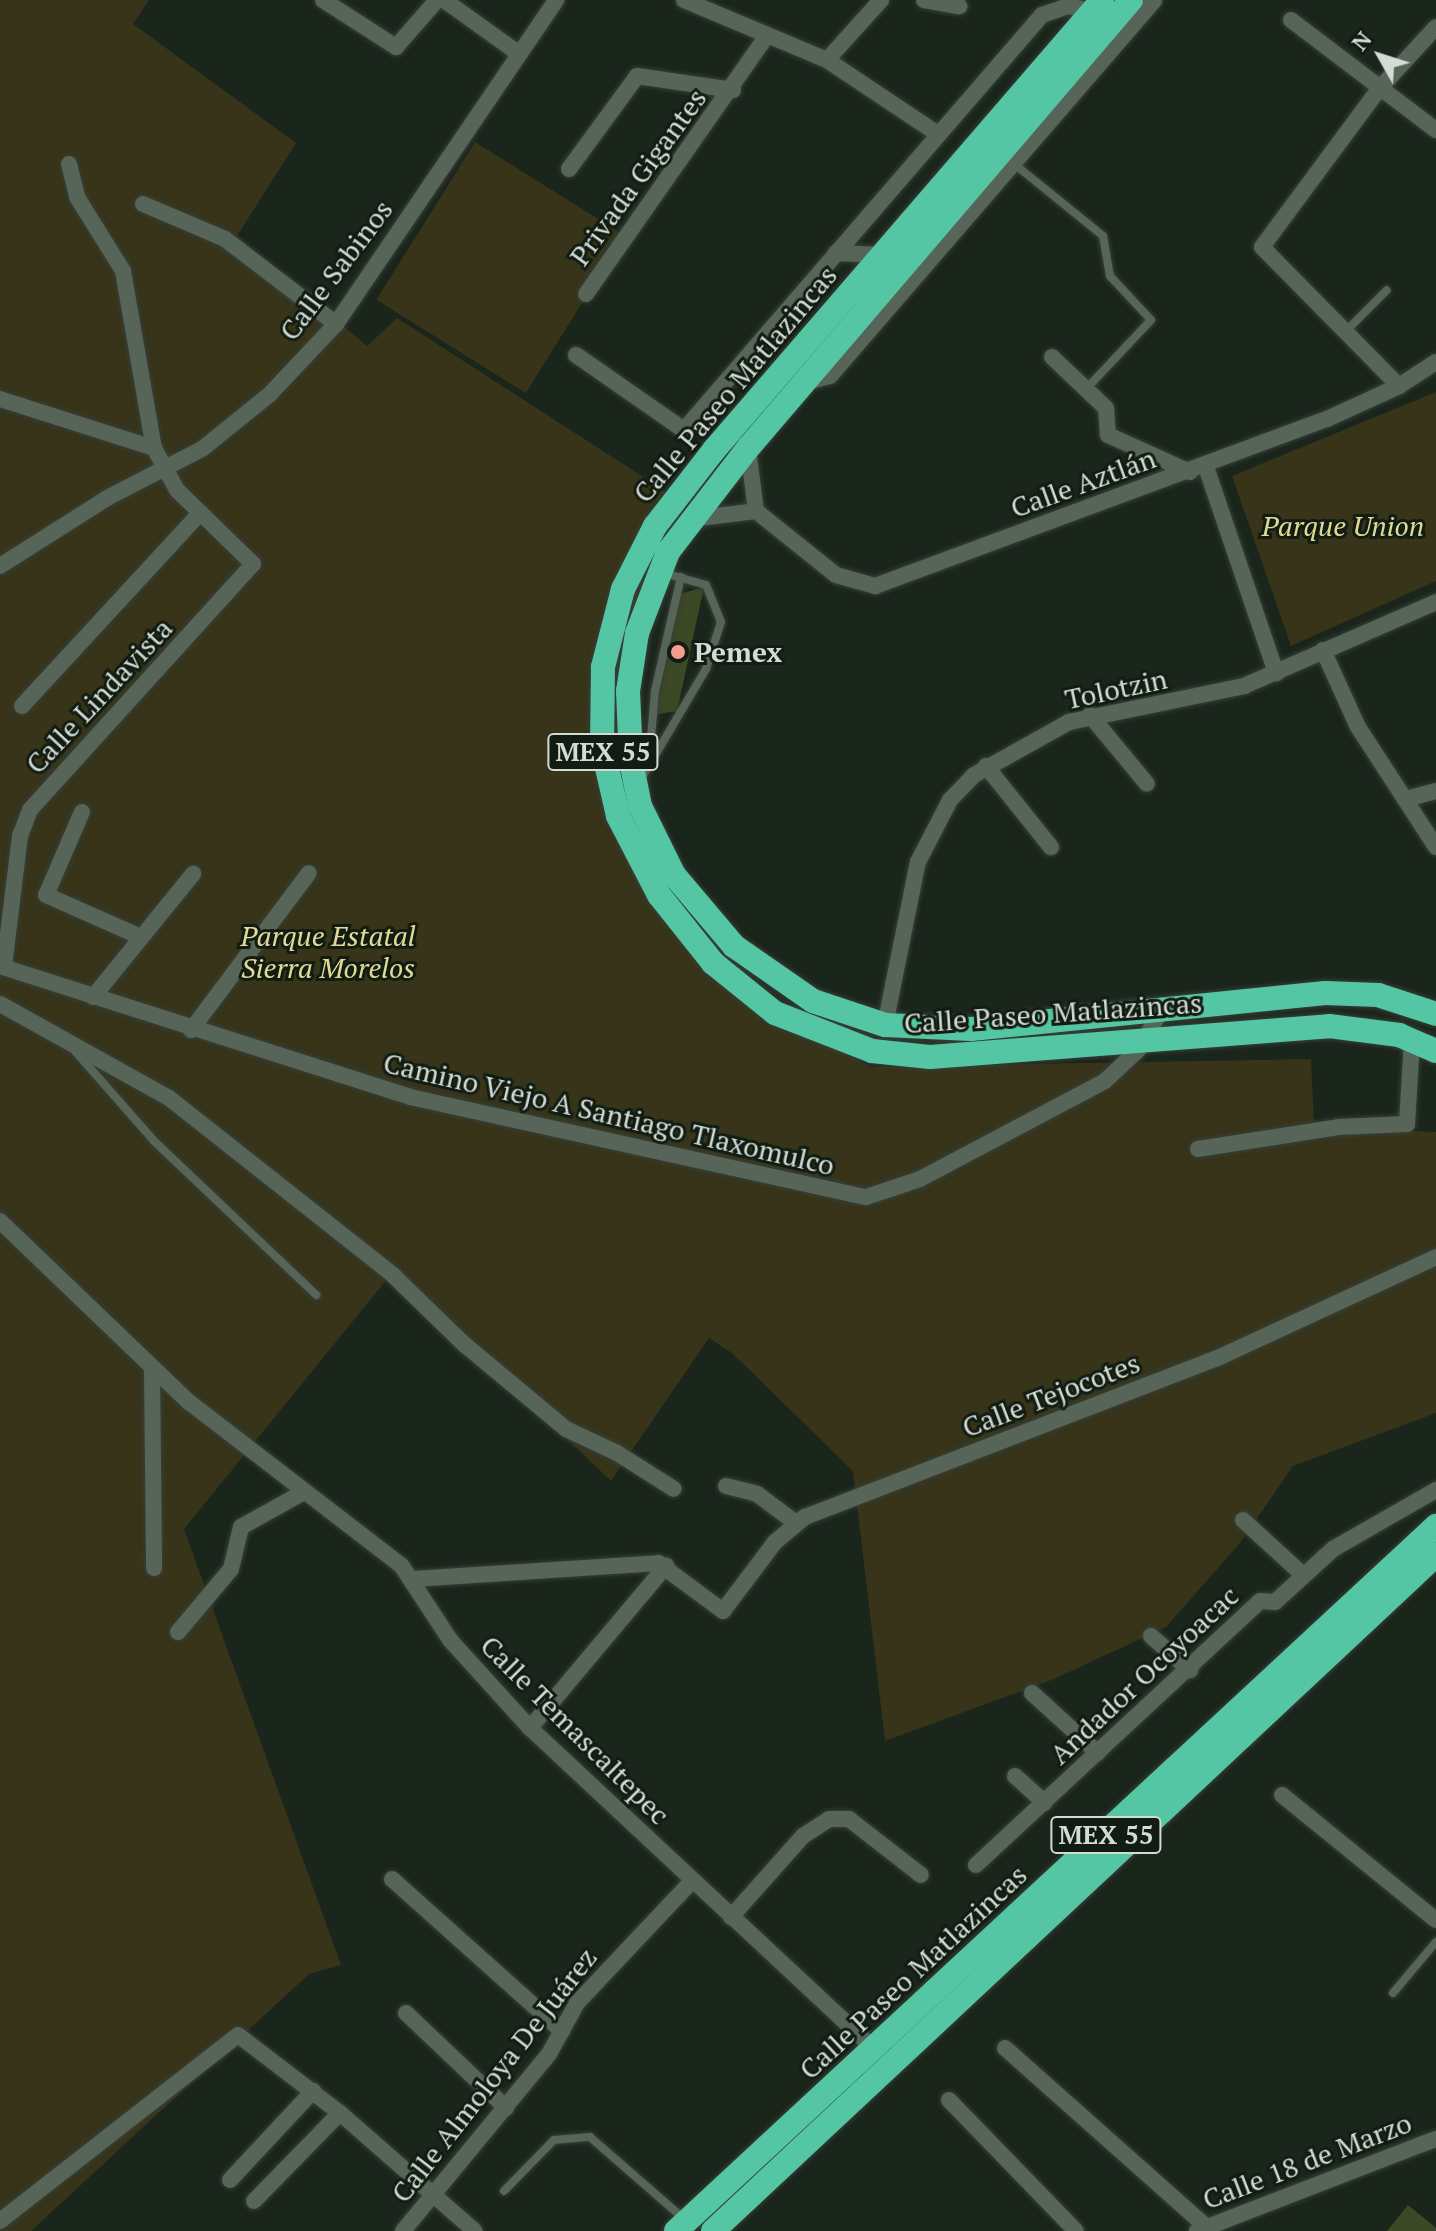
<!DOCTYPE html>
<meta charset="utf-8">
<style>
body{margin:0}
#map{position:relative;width:1436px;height:2231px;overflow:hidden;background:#1a251b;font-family:"PT Serif",serif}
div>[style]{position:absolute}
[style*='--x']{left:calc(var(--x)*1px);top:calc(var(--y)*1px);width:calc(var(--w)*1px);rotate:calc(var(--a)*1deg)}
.green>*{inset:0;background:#373419;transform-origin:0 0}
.building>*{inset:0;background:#3c4924}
.roads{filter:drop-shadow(0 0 2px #363f37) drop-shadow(0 0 2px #363f37)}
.lane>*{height:8px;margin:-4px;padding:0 4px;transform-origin:4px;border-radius:4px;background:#576458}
.street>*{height:16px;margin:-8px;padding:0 8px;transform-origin:8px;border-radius:8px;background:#576458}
.highway>*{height:24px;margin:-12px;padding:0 12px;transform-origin:12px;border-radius:12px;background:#55c6a4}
.dots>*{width:22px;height:22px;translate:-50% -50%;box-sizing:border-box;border:4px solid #111c12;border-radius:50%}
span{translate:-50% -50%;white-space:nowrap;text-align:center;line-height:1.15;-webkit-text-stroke:6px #111c12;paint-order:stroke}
.shield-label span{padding:2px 6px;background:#111c12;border:2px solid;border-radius:6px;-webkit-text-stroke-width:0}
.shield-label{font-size:26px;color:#d3dbd4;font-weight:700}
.street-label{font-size:28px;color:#d3dbd4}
.park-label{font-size:28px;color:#e2d994;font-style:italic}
.poi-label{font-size:28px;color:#d3dbd4;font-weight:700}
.left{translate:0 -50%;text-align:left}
.north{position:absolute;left:1340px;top:16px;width:80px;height:80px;-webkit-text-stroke:6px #111c12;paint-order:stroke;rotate:309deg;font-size:22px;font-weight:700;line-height:32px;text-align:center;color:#d3dbd4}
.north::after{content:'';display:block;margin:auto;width:28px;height:36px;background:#d3dbd4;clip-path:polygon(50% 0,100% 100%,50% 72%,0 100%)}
</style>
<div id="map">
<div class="green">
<div style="clip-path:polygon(0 0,149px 0,133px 24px,296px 143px,237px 236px,367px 346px,397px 318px,696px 511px,630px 647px,619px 764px,644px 866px,724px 978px,870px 1067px,1311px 1059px,1314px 1127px,1436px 1132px,1436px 1413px,1293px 1466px,1240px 1543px,1166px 1627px,1054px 1679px,885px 1741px,853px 1471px,732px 1353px,709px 1338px,611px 1481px,392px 1273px,184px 1529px,341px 1965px,309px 1974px,31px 2231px,0 2231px)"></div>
<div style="left:475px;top:142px;width:176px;height:186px;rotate:32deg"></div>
<div style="clip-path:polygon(1436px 392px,1436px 581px,1291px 646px,1232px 476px)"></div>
</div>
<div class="building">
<div style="clip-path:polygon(704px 587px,677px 711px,653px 715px,680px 594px)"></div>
<div style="clip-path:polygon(1408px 2205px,1436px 2228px,1436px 2231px,1387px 2231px)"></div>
</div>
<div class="roads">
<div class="lane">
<div style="--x:1013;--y:163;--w:116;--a:39"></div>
<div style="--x:1103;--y:236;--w:41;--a:80.1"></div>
<div style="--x:1110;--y:276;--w:60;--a:47"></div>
<div style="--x:1151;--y:320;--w:95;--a:133.3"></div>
<div style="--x:1345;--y:332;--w:59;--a:-45"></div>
<div style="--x:649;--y:761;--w:70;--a:-85.1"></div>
<div style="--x:655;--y:691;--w:117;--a:-77.2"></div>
<div style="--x:641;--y:779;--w:128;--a:-59.4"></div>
<div style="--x:706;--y:669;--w:49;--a:-72.3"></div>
<div style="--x:721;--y:622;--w:40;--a:-112"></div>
<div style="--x:706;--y:585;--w:44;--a:-164.1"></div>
<div style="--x:75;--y:1051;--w:120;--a:48.7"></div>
<div style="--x:154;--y:1141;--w:224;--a:43.5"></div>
<div style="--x:1393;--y:1993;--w:67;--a:-49.9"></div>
<div style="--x:504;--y:2191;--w:71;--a:-45.6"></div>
<div style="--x:554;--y:2140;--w:36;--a:-5"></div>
<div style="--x:590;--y:2137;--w:123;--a:41.1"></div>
</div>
<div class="street">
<div style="--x:323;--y:0;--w:87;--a:32.8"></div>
<div style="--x:396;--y:47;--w:62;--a:-48.9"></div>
<div style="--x:444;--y:0;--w:91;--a:35.6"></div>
<div style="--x:684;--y:0;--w:155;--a:22.8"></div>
<div style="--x:827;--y:60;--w:133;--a:33.7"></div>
<div style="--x:924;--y:0;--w:36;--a:10"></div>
<div style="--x:1291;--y:20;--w:182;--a:37.2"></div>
<div style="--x:827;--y:60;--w:81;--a:-48"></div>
<div style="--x:69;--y:164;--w:34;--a:76"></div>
<div style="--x:77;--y:197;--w:87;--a:58.1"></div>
<div style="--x:123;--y:271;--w:180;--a:80.1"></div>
<div style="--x:569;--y:169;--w:115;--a:-53.8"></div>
<div style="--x:637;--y:76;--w:97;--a:8.3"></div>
<div style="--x:143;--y:204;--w:89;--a:23.1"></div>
<div style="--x:225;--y:239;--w:140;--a:37.4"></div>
<div style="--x:836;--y:253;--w:46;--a:2.5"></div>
<div style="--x:586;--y:294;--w:314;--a:-55"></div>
<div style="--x:576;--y:355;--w:131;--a:34.8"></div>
<div style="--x:684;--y:430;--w:548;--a:-49.22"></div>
<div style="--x:1042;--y:15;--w:28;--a:-19"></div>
<div style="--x:1068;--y:6;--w:25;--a:12"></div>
<div style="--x:1052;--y:357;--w:74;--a:43.4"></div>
<div style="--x:1106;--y:408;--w:27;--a:86"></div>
<div style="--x:1108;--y:435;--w:90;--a:24.3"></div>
<div style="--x:803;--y:383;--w:28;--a:-15"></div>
<div style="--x:830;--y:376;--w:496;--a:-49.2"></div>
<div style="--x:1399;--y:386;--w:195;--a:-134.6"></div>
<div style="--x:1262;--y:247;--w:197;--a:-53.5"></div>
<div style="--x:1379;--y:89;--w:84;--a:-47.4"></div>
<div style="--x:0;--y:399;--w:162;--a:17.7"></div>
<div style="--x:154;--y:448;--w:48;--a:61.3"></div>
<div style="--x:177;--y:490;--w:106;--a:44.2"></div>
<div style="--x:253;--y:564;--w:332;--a:132.2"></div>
<div style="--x:30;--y:810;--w:28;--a:111"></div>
<div style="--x:20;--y:836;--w:132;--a:97"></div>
<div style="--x:748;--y:448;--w:64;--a:82.8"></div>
<div style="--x:756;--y:511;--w:102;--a:38.7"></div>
<div style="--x:836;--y:575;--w:41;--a:15.8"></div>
<div style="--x:875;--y:586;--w:482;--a:-20.3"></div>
<div style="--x:1327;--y:419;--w:79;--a:-24.6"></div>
<div style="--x:1399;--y:386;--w:44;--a:-33"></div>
<div style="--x:1206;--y:467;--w:218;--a:71.2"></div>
<div style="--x:691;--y:519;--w:65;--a:-7"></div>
<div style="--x:0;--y:566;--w:127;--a:-32.4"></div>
<div style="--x:107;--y:498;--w:107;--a:-27.3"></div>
<div style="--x:202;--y:449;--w:86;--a:-38.9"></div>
<div style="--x:269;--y:395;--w:98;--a:-46.7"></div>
<div style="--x:336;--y:324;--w:392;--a:-55.8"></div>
<div style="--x:1323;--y:650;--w:85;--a:65.6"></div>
<div style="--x:1358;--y:727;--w:143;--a:57"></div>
<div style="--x:22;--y:706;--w:263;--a:-47.3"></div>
<div style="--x:1090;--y:715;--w:89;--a:50.4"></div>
<div style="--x:986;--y:766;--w:104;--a:51.3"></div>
<div style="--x:1406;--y:799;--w:31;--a:-15"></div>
<div style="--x:82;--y:812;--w:90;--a:113.4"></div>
<div style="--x:46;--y:895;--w:104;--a:23.9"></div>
<div style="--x:0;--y:966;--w:430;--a:17.7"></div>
<div style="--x:410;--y:1097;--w:467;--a:12.4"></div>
<div style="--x:866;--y:1197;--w:57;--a:-18.4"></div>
<div style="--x:920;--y:1179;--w:209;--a:-27.9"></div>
<div style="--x:1105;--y:1081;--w:45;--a:-43.2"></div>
<div style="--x:1138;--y:1050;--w:45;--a:-59.5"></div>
<div style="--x:93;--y:997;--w:159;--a:-50.9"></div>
<div style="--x:0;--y:1004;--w:193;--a:29.1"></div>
<div style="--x:169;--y:1098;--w:287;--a:38.3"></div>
<div style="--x:394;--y:1276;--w:98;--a:44.2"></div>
<div style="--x:464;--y:1344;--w:133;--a:39.8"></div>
<div style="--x:566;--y:1429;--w:56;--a:25.2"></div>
<div style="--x:617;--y:1453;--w:67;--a:32.3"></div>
<div style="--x:885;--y:1025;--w:166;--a:-78.6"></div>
<div style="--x:918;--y:862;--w:70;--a:-62.7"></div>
<div style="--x:950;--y:800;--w:35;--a:-46"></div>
<div style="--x:974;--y:775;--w:109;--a:-29.2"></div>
<div style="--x:1069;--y:722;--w:179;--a:-11.6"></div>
<div style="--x:1244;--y:686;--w:210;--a:-23.6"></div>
<div style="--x:191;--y:1030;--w:196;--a:-53.1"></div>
<div style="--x:1198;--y:1149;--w:142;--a:-8.9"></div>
<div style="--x:1338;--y:1127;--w:69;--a:-2.5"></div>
<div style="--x:1407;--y:1124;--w:85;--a:-86.6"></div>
<div style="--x:0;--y:1221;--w:262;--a:43.8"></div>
<div style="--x:189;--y:1402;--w:267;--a:37.6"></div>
<div style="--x:401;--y:1565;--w:91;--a:56.7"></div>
<div style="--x:451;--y:1641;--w:118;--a:47.8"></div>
<div style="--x:530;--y:1728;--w:469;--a:43"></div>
<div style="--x:152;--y:1369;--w:199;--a:89.4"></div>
<div style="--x:726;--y:1486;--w:32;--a:14"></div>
<div style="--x:757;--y:1494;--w:49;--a:36.6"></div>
<div style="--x:1243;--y:1520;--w:81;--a:42.5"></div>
<div style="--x:413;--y:1579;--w:246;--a:-3.7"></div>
<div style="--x:658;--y:1563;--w:81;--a:36.4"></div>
<div style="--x:723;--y:1611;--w:86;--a:-53"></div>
<div style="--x:775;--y:1542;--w:39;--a:-40"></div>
<div style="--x:805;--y:1517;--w:445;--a:-21.1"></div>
<div style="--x:1220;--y:1357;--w:238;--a:-24.8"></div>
<div style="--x:178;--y:1632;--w:82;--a:-49.9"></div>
<div style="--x:231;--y:1569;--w:43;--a:-76.6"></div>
<div style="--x:241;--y:1527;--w:72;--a:-29.1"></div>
<div style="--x:1151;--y:1636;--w:52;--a:41.1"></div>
<div style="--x:1032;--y:1693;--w:89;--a:42.3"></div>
<div style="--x:530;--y:1728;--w:212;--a:-50"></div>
<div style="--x:1015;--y:1776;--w:40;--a:42"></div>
<div style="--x:1282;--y:1795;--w:198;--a:39.1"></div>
<div style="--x:976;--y:1865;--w:388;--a:-42.9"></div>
<div style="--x:1260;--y:1601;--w:15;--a:4"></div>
<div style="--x:1275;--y:1602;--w:79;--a:-42.4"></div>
<div style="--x:1333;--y:1549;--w:119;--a:-29.8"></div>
<div style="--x:392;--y:1879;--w:228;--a:41.8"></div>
<div style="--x:731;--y:1917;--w:108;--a:-48.4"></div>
<div style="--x:803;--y:1836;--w:31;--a:-33"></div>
<div style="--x:829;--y:1819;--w:20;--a:0"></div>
<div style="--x:849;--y:1819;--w:91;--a:37.9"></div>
<div style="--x:406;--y:2013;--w:138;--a:43.5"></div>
<div style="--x:1005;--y:2048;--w:271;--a:41.6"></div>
<div style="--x:949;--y:2100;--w:182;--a:45.9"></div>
<div style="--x:230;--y:2180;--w:122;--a:-47"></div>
<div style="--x:254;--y:2201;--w:123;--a:-45.7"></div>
<div style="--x:0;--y:2221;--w:302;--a:-38"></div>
<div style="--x:238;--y:2035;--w:128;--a:37.4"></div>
<div style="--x:340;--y:2113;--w:179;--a:41.2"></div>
<div style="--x:403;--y:2231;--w:229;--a:-50.5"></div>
<div style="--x:549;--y:2054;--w:58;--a:-61.2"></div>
<div style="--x:577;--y:2003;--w:168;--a:-46.7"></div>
<div style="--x:1197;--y:2231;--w:256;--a:-21.1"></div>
</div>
<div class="highway">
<div style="--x:1102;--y:0;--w:594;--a:130.77"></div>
<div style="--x:714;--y:450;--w:96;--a:127.8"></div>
<div style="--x:655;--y:526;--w:71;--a:116.9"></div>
<div style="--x:623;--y:589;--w:81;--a:104.4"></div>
<div style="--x:603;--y:667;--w:79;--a:90.7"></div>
<div style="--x:602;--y:746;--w:72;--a:77.1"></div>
<div style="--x:618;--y:816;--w:89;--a:62.6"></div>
<div style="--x:659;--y:895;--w:87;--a:51.5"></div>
<div style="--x:713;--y:963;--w:80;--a:38.9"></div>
<div style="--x:775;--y:1013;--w:104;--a:21.4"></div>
<div style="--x:872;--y:1051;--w:58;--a:5.9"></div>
<div style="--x:930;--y:1057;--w:400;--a:-4.4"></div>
<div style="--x:1329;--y:1026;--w:71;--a:7.3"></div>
<div style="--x:1399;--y:1035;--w:40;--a:23.4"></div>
<div style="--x:1131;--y:0;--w:589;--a:130.53"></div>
<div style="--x:748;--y:448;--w:131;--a:127.6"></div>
<div style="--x:668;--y:552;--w:87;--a:110.9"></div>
<div style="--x:637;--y:633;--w:59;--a:98.8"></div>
<div style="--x:628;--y:691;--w:70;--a:87.5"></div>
<div style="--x:631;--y:761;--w:46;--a:78.7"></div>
<div style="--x:640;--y:806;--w:77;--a:63.8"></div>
<div style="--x:674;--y:875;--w:93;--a:49.8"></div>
<div style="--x:734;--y:946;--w:96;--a:34.8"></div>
<div style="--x:813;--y:1001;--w:76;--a:18.4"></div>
<div style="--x:885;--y:1025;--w:86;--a:2.7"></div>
<div style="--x:971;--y:1029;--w:356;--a:-5.8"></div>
<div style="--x:1325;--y:993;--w:53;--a:2.2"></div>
<div style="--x:1378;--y:995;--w:61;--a:18.1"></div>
<div style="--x:676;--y:2231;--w:1037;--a:-42.85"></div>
<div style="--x:713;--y:2231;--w:990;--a:-43.08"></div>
</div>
</div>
<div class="dots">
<div style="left:678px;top:652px;background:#f49d8b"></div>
</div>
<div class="shield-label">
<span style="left:603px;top:752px">MEX 55</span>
<span style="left:1106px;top:1835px">MEX 55</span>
</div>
<div class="street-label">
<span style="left:638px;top:177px;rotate:-54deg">Privada Gigantes</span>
<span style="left:336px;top:270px;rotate:-53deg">Calle Sabinos</span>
<span style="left:735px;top:384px;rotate:-50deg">Calle Paseo Matlazincas</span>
<span style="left:1083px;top:483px;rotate:-20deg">Calle Aztlán</span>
<span style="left:1116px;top:689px;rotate:-12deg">Tolotzin</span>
<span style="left:99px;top:696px;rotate:-47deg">Calle Lindavista</span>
<span style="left:1053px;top:1013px;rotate:-4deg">Calle Paseo Matlazincas</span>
<span style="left:609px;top:1114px;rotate:13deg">Camino Viejo A Santiago Tlaxomulco</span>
<span style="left:1051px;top:1395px;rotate:-21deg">Calle Tejocotes</span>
<span style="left:1144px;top:1675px;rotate:-43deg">Andador Ocoyoacac</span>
<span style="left:575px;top:1730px;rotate:45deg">Calle Temascaltepec</span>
<span style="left:913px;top:1972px;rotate:-43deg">Calle Paseo Matlazincas</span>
<span style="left:494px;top:2075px;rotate:-52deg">Calle Almoloya De Juárez</span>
<span style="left:1307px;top:2161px;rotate:-21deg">Calle 18 de Marzo</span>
</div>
<div class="park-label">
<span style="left:1343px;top:526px">Parque Union</span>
<span style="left:328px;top:952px">Parque Estatal<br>Sierra Morelos</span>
</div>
<div class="poi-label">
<span class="left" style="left:694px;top:652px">Pemex</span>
</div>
<div class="north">N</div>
</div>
